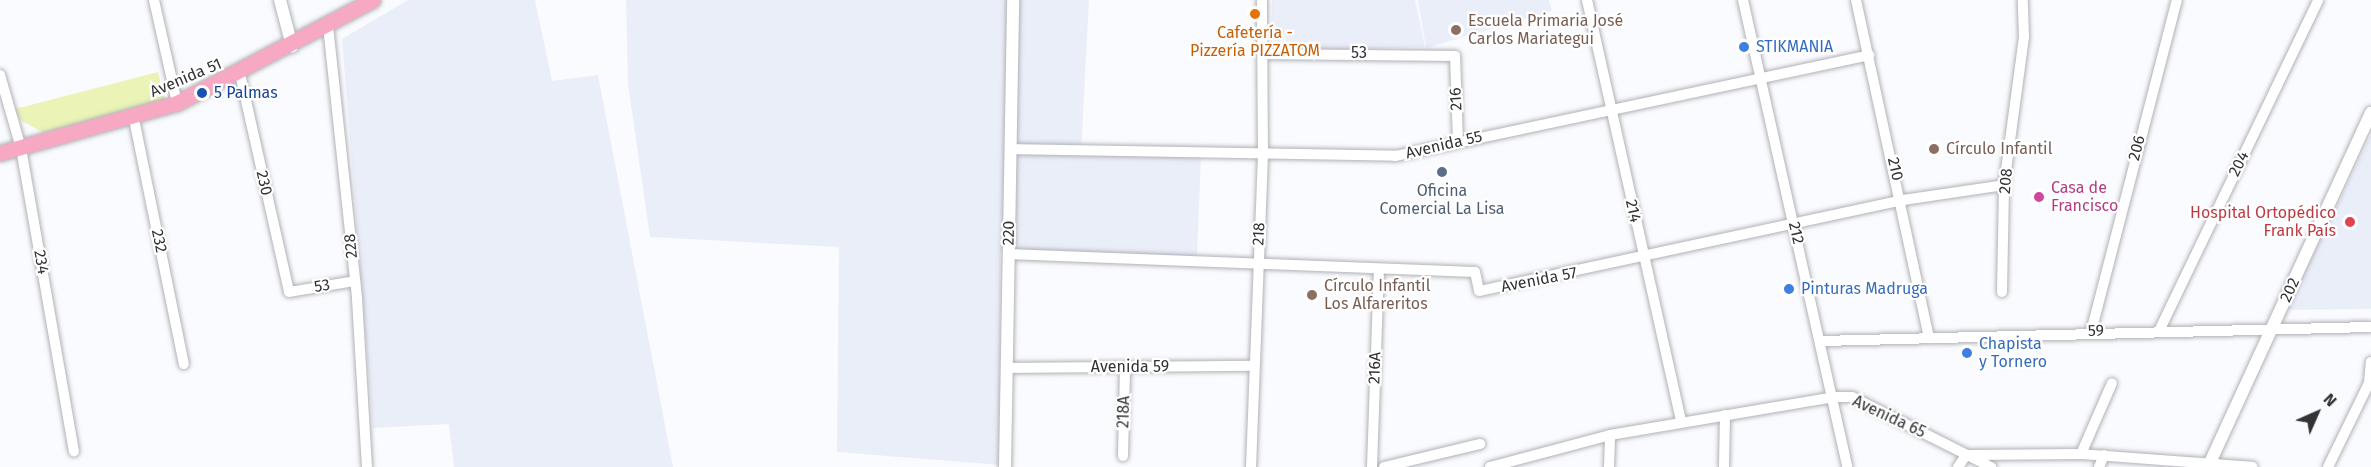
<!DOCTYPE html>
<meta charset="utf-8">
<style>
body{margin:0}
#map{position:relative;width:2371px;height:467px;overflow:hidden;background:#fafbff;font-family:"Fira Sans",sans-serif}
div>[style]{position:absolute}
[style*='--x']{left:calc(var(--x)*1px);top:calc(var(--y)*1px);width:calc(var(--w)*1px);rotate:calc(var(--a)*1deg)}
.built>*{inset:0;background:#eaeef9}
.green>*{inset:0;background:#ebf4b6}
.roads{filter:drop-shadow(0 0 2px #b1b2b6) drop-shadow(0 0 2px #b1b2b6)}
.minor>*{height:10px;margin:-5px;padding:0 5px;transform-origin:5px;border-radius:5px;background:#fff}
.tertiary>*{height:12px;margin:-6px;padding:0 6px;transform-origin:6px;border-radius:6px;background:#fff}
.primary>*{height:15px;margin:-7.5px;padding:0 7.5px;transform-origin:7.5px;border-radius:7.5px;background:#f7a9c3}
.dots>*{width:16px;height:16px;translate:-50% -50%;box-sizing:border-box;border:3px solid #fff;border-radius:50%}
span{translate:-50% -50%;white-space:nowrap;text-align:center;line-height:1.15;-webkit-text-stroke:4.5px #fff;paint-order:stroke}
.education-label{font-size:16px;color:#785e54}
.left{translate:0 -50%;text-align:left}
.food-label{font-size:16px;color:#c56008}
.shop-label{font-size:16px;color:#366cbe}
.street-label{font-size:16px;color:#333335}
.transit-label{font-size:16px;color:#164399}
.hotel-label{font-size:16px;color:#b23c85}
.service-label{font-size:16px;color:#4e5e75}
.health-label{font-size:16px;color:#be3a42}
.right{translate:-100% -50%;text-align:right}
.north{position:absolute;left:2287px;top:383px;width:60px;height:60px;-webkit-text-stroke:4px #fff;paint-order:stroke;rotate:45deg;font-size:16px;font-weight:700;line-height:24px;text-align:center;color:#333335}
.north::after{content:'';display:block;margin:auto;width:21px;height:27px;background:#333335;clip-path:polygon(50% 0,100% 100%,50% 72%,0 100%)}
</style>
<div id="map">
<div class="built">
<div style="clip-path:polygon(408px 0,535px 0,552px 81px,598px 75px,673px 467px,454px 467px,449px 424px,373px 428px,342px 39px)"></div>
<div style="clip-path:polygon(626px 0,1089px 0,1081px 152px,1201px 156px,1197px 256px,1000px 251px,1001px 465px,837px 452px,839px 247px,650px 237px,628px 84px)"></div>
<div style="clip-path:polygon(1272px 0,1415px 0,1425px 47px,1271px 51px)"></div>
<div style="clip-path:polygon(1418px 0,1549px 0,1552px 11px,1426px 48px)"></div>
<div style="clip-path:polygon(2371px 135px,2371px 309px,2287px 310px)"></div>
</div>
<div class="green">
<div style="clip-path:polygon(158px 72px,165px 102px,44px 133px,20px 120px,15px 109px)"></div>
</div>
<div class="roads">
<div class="minor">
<div style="--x:154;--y:0;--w:106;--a:77.4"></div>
<div style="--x:1587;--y:0;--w:432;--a:77.4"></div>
<div style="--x:1743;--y:0;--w:478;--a:77.4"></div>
<div style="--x:1856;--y:0;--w:346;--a:77.8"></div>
<div style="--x:328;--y:26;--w:275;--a:83.9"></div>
<div style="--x:357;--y:299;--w:168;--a:86.6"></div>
<div style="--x:1262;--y:54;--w:193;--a:0.6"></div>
<div style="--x:1455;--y:56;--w:86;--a:88"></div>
<div style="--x:240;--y:74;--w:223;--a:77.3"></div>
<div style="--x:289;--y:292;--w:67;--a:-9.5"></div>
<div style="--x:0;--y:75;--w:76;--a:74"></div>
<div style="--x:21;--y:148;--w:308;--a:80.1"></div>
<div style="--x:134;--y:119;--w:250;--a:78.5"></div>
<div style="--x:1011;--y:149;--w:384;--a:1"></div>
<div style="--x:1395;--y:156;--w:485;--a:-12"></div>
<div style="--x:1008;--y:254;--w:467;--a:2.2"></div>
<div style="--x:1475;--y:272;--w:19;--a:78"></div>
<div style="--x:1479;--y:291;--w:434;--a:-12.1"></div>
<div style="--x:1903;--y:200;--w:102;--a:-8.4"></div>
<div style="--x:2002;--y:292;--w:107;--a:-88.9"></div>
<div style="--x:2004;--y:185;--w:149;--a:-82.3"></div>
<div style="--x:2024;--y:37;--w:37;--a:-92"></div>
<div style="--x:2160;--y:329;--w:365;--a:-64.3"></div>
<div style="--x:2091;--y:332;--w:343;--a:-75.5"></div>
<div style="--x:1821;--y:341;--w:550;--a:-1.46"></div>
<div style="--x:1007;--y:368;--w:246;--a:-0.5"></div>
<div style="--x:2081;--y:454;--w:77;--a:-66.4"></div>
<div style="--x:1969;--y:455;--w:112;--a:-0.5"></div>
<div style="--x:2081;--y:454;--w:172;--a:4.3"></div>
<div style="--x:1123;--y:456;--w:89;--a:-88.7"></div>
<div style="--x:1251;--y:467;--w:310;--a:-87.8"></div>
<div style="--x:1263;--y:157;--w:157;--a:-90.4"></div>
<div style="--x:1372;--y:467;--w:198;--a:-88"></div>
<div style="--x:1384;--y:467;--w:99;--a:-13.5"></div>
<div style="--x:1490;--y:467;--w:124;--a:-14.9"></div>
<div style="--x:1610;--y:435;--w:227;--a:-9.6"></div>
<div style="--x:1834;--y:397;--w:18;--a:0"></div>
<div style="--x:1852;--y:397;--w:156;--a:26.7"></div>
<div style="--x:1609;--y:467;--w:32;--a:-88"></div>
<div style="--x:1724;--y:467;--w:52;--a:-88.9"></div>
<div style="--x:1958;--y:467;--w:14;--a:-56"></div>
<div style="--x:2099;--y:467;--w:13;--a:-67"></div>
<div style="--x:2328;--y:467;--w:93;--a:-64"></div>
<div style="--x:2369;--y:383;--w:21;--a:-85"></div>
</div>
<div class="tertiary">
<div style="--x:280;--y:0;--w:48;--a:75.4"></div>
<div style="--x:1005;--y:467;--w:467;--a:-89"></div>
<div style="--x:2208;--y:467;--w:390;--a:-65.3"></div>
</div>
<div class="primary">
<div style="--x:0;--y:153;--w:184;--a:-15.8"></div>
<div style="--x:177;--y:103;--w:221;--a:-27.8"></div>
</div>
</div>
<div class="dots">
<div style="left:1255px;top:14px;background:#e8710a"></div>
<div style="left:1456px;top:30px;background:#8d6e63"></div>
<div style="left:1744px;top:47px;background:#3f7fe0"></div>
<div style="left:202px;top:93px;background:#1a4fb4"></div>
<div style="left:1934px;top:149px;background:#8d6e63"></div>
<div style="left:1442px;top:172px;background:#5c6f8a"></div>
<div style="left:2039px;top:197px;background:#d1479c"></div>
<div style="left:2350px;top:222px;background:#e0444e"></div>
<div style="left:1789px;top:289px;background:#3f7fe0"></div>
<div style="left:1312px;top:295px;background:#8d6e63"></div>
<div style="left:1967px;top:353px;background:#3f7fe0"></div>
</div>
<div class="education-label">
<span class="left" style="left:1468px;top:30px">Escuela Primaria José<br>Carlos Mariategui</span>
<span class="left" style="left:1946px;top:149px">Círculo Infantil</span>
<span class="left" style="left:1324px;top:295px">Círculo Infantil<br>Los Alfareritos</span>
</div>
<div class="food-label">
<span style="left:1255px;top:42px">Cafetería -<br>Pizzería PIZZATOM</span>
</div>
<div class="shop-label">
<span class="left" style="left:1756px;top:47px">STIKMANIA</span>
<span class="left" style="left:1801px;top:289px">Pinturas Madruga</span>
<span class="left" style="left:1979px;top:353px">Chapista<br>y Tornero</span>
</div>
<div class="street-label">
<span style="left:1359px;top:53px">53</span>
<span style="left:186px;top:78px;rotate:-23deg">Avenida 51</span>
<span style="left:1456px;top:99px;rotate:-93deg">216</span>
<span style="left:1444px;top:145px;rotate:-13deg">Avenida 55</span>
<span style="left:2137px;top:148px;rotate:-76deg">206</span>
<span style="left:2239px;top:164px;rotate:-64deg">204</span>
<span style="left:1895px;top:169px;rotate:77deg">210</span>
<span style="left:2006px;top:181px;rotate:-85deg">208</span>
<span style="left:264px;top:183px;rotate:77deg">230</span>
<span style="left:1633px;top:211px;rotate:77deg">214</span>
<span style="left:1009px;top:233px;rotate:-89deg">220</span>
<span style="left:1796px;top:233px;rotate:77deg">212</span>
<span style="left:1259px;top:234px;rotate:-87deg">218</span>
<span style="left:159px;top:241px;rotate:78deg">232</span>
<span style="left:351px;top:246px;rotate:-96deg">228</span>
<span style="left:41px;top:262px;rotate:80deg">234</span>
<span style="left:1539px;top:280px;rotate:-11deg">Avenida 57</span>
<span style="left:322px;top:286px;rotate:-9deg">53</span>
<span style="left:2290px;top:290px;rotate:-65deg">202</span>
<span style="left:2096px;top:331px;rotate:-2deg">59</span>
<span style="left:1130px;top:367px">Avenida 59</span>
<span style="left:1375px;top:368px;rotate:-88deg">216A</span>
<span style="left:1124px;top:412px;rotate:-88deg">218A</span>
<span style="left:1889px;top:417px;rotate:25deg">Avenida 65</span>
</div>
<div class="transit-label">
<span class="left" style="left:214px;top:93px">5 Palmas</span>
</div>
<div class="hotel-label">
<span class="left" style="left:2051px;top:197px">Casa de<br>Francisco</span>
</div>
<div class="service-label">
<span style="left:1442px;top:200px">Oficina<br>Comercial La Lisa</span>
</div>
<div class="health-label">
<span class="right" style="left:2336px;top:222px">Hospital Ortopédico<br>Frank País</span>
</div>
<div class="north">N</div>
</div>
